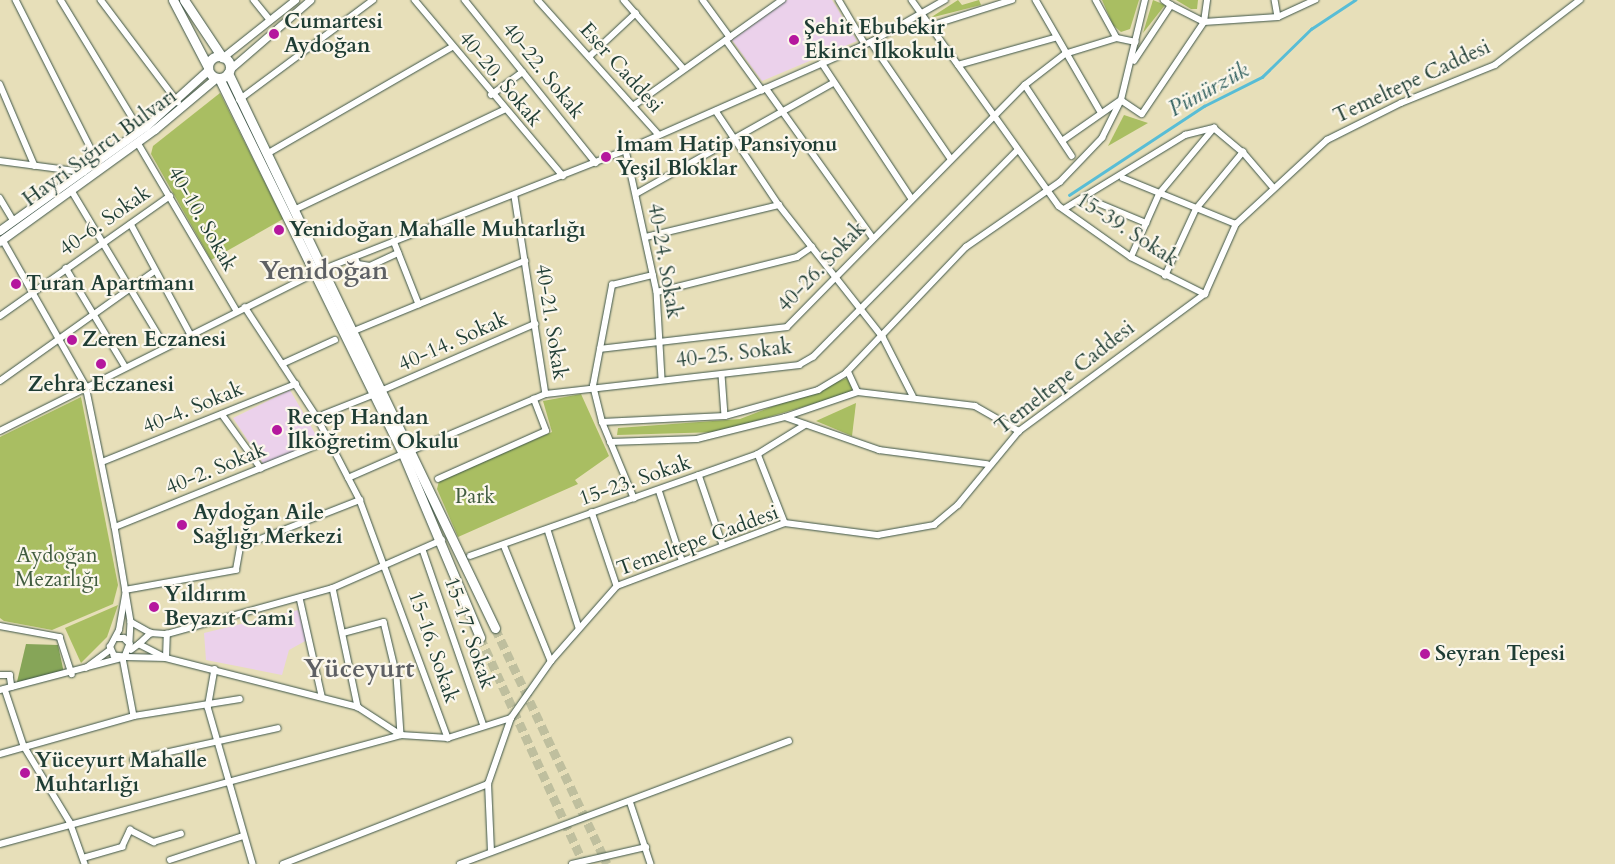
<!DOCTYPE html>
<meta charset="utf-8">
<style>
body{margin:0}
#map{position:relative;width:1615px;height:864px;overflow:hidden;background:#e7dfb9;font-family:Cardo,serif}
div>[style]{position:absolute}
[style*='--x']{left:calc(var(--x)*1px);top:calc(var(--y)*1px);width:calc(var(--w)*1px);rotate:calc(var(--a)*1deg)}
.built>*{inset:0;background:#ebd1eb}
.green>*{inset:0;background:#a9be62}
.forest>*{inset:0;background:#86a558}
.stream>*{height:2.5px;margin:-1.25px;padding:0 1.25px;transform-origin:1.25px;border-radius:1.25px;background:#58bdd6}
.primary-tunnel>*{height:9px;margin-top:-4.5px;transform-origin:0;background:repeating-linear-gradient(90deg,#bfbf9e 0 9px,transparent 0 13.5px)}
.roads{filter:drop-shadow(0 0 1px #3d5548) drop-shadow(0 0 1px #3d5548)}
.minor>*{height:5.5px;margin:-2.75px;padding:0 2.75px;transform-origin:2.75px;border-radius:2.75px;background:#fff}
.tertiary>*{height:7px;margin:-3.5px;padding:0 3.5px;transform-origin:3.5px;border-radius:3.5px;background:#fff}
.secondary>*{height:8px;margin:-4px;padding:0 4px;transform-origin:4px;border-radius:4px;background:#fff}
.primary>*{height:9px;margin:-4.5px;padding:0 4.5px;transform-origin:4.5px;border-radius:4.5px;background:#fff}
.primary>.ring{margin:-4.5px;padding:0;box-sizing:content-box;background:none;border:9px solid #fff;border-radius:50%}
.dots>*{width:14px;height:14px;translate:-50% -50%;box-sizing:border-box;border:2px solid #fbf7ec;border-radius:50%}
span{translate:-50% -50%;white-space:nowrap;text-align:center;line-height:1.15;-webkit-text-stroke:4.5px #fbf7ec;paint-order:stroke}
.poi-label{font-size:21px;color:#1f3d34;font-weight:700}
.left{translate:0 -50%;text-align:left}
.street-label{font-size:21px;color:#1f3d34}
.park-label{font-size:21px;color:#425d40}
.water-label{font-size:22px;color:#2d5d5c;font-style:italic}
.district-label{font-size:26px;color:#5e6064;font-weight:700}
</style>
<div id="map">
<div class="built">
<div style="clip-path:polygon(787px 0,832px 0,857px 41px,762px 81px,732px 40px)"></div>
<div style="clip-path:polygon(290px 390px,320px 442px,264px 465px,233px 418px)"></div>
<div style="clip-path:polygon(298px 610px,307px 640px,289px 650px,282px 675px,206px 660px,204px 633px)"></div>
</div>
<div class="green">
<div style="clip-path:polygon(958px 0,962px 5px,979px 0,981px 5px,930px 18px)"></div>
<div style="clip-path:polygon(1102px 0,1139px 0,1130px 29px,1121px 32px,1113px 25px)"></div>
<div style="clip-path:polygon(1153px 0,1165px 5px,1143px 33px)"></div>
<div style="clip-path:polygon(1176px 0,1198px 0,1197px 9px,1191px 9px)"></div>
<div style="clip-path:polygon(220px 93px,283px 219px,211px 260px,151px 154px,153px 146px)"></div>
<div style="clip-path:polygon(1124px 115px,1148px 123px,1108px 146px)"></div>
<div style="clip-path:polygon(847px 378px,854px 392px,718px 432px,617px 435px,618px 428px,740px 419px)"></div>
<div style="clip-path:polygon(581px 394px,609px 456px,575px 480px,578px 484px,458px 537px,437px 489px,439px 481px,552px 432px,543px 401px)"></div>
<div style="clip-path:polygon(81px 397px,118px 585px,113px 604px,52px 630px,4px 621px,0 618px,0 437px)"></div>
<div style="clip-path:polygon(856px 403px,852px 436px,816px 421px)"></div>
<div style="clip-path:polygon(118px 605px,107px 637px,81px 663px,65px 628px)"></div>
</div>
<div class="forest">
<div style="clip-path:polygon(26px 644px,58px 645px,64px 673px,17px 682px)"></div>
</div>
<div class="stream">
<div style="--x:1069;--y:195;--w:162;--a:-33.4"></div>
<div style="--x:1204;--y:106;--w:65;--a:-26.6"></div>
<div style="--x:1262;--y:77;--w:69;--a:-44.4"></div>
<div style="--x:1311;--y:29;--w:53;--a:-33.4"></div>
</div>
<div class="primary-tunnel">
<div style="--x:495;--y:628;--w:261;--a:64.6"></div>
<div style="--x:480;--y:637;--w:250;--a:65.4"></div>
</div>
<div class="roads">
<div class="minor">
<div style="--x:16;--y:0;--w:182;--a:63.2"></div>
<div style="--x:61;--y:0;--w:152;--a:58.7"></div>
<div style="--x:101;--y:0;--w:128;--a:53"></div>
<div style="--x:254;--y:0;--w:26;--a:51"></div>
<div style="--x:415;--y:0;--w:230;--a:49.9"></div>
<div style="--x:465;--y:0;--w:209;--a:51.2"></div>
<div style="--x:538;--y:0;--w:181;--a:48.1"></div>
<div style="--x:624;--y:0;--w:91;--a:49"></div>
<div style="--x:703;--y:0;--w:46;--a:53.9"></div>
<div style="--x:839;--y:0;--w:51;--a:59.4"></div>
<div style="--x:912;--y:0;--w:253;--a:54.5"></div>
<div style="--x:1059;--y:206;--w:88;--a:35.3"></div>
<div style="--x:1131;--y:257;--w:83;--a:26.6"></div>
<div style="--x:1036;--y:0;--w:129;--a:59.9"></div>
<div style="--x:1096;--y:0;--w:43;--a:61.1"></div>
<div style="--x:1164;--y:0;--w:9;--a:36"></div>
<div style="--x:1275;--y:0;--w:17;--a:80"></div>
<div style="--x:930;--y:26;--w:86;--a:-17.6"></div>
<div style="--x:726;--y:40;--w:62;--a:54.2"></div>
<div style="--x:871;--y:42;--w:142;--a:55.6"></div>
<div style="--x:589;--y:57;--w:64;--a:-43.1"></div>
<div style="--x:1134;--y:61;--w:67;--a:-56.5"></div>
<div style="--x:1171;--y:5;--w:37;--a:27"></div>
<div style="--x:1204;--y:22;--w:74;--a:-3.9"></div>
<div style="--x:1278;--y:17;--w:41;--a:-24.7"></div>
<div style="--x:822;--y:63;--w:163;--a:56.5"></div>
<div style="--x:958;--y:65;--w:101;--a:-15.6"></div>
<div style="--x:0;--y:84;--w:89;--a:66.9"></div>
<div style="--x:1025;--y:85;--w:85;--a:56.5"></div>
<div style="--x:766;--y:88;--w:184;--a:54.5"></div>
<div style="--x:491;--y:95;--w:39;--a:-36"></div>
<div style="--x:239;--y:100;--w:167;--a:-36.7"></div>
<div style="--x:1121;--y:100;--w:25;--a:34"></div>
<div style="--x:1142;--y:114;--w:111;--a:-56"></div>
<div style="--x:1204;--y:22;--w:22;--a:-82"></div>
<div style="--x:633;--y:106;--w:183;--a:-35.4"></div>
<div style="--x:716;--y:111;--w:113;--a:56.2"></div>
<div style="--x:779;--y:205;--w:168;--a:51.8"></div>
<div style="--x:883;--y:337;--w:66;--a:63"></div>
<div style="--x:1214;--y:128;--w:38;--a:40"></div>
<div style="--x:1243;--y:152;--w:46;--a:49.4"></div>
<div style="--x:1062;--y:141;--w:72;--a:-34.8"></div>
<div style="--x:138;--y:143;--w:195;--a:59.5"></div>
<div style="--x:626;--y:150;--w:145;--a:77.7"></div>
<div style="--x:657;--y:292;--w:87;--a:86.7"></div>
<div style="--x:267;--y:154;--w:214;--a:-30"></div>
<div style="--x:0;--y:161;--w:85;--a:7.5"></div>
<div style="--x:1123;--y:178;--w:122;--a:22.2"></div>
<div style="--x:72;--y:191;--w:181;--a:59"></div>
<div style="--x:636;--y:194;--w:226;--a:-29.4"></div>
<div style="--x:515;--y:197;--w:199;--a:81.1"></div>
<div style="--x:0;--y:198;--w:27;--a:59"></div>
<div style="--x:1091;--y:200;--w:60;--a:22.7"></div>
<div style="--x:1064;--y:209;--w:142;--a:-31.4"></div>
<div style="--x:1185;--y:135;--w:30;--a:-14"></div>
<div style="--x:294;--y:210;--w:233;--a:-25.5"></div>
<div style="--x:131;--y:224;--w:124;--a:61.6"></div>
<div style="--x:646;--y:237;--w:137;--a:-13.5"></div>
<div style="--x:3;--y:240;--w:168;--a:60.4"></div>
<div style="--x:86;--y:386;--w:144;--a:78.4"></div>
<div style="--x:115;--y:527;--w:96;--a:80.4"></div>
<div style="--x:131;--y:622;--w:22;--a:93"></div>
<div style="--x:394;--y:241;--w:68;--a:68.4"></div>
<div style="--x:355;--y:257;--w:8;--a:67"></div>
<div style="--x:358;--y:264;--w:12;--a:9"></div>
<div style="--x:370;--y:266;--w:31;--a:-25"></div>
<div style="--x:1131;--y:257;--w:69;--a:-66"></div>
<div style="--x:1159;--y:194;--w:86;--a:-50.2"></div>
<div style="--x:66;--y:268;--w:114;--a:59"></div>
<div style="--x:1165;--y:276;--w:74;--a:-65.2"></div>
<div style="--x:1196;--y:209;--w:74;--a:-50.5"></div>
<div style="--x:657;--y:292;--w:144;--a:-14"></div>
<div style="--x:797;--y:257;--w:18;--a:-34"></div>
<div style="--x:245;--y:307;--w:131;--a:56.8"></div>
<div style="--x:317;--y:417;--w:93;--a:62.6"></div>
<div style="--x:360;--y:500;--w:254;--a:69.7"></div>
<div style="--x:0;--y:316;--w:208;--a:-35.2"></div>
<div style="--x:354;--y:331;--w:185;--a:-22.3"></div>
<div style="--x:600;--y:349;--w:188;--a:-6.7"></div>
<div style="--x:787;--y:327;--w:339;--a:-45.5"></div>
<div style="--x:1025;--y:85;--w:51;--a:-37.8"></div>
<div style="--x:1065;--y:54;--w:54;--a:-17.1"></div>
<div style="--x:1117;--y:38;--w:19;--a:12"></div>
<div style="--x:282;--y:364;--w:58;--a:-24.4"></div>
<div style="--x:848;--y:371;--w:23;--a:65"></div>
<div style="--x:722;--y:375;--w:41;--a:85.8"></div>
<div style="--x:0;--y:381;--w:190;--a:-35.4"></div>
<div style="--x:383;--y:390;--w:166;--a:-23.5"></div>
<div style="--x:222;--y:414;--w:67;--a:54.2"></div>
<div style="--x:317;--y:417;--w:62;--a:-21.6"></div>
<div style="--x:785;--y:417;--w:100;--a:19.3"></div>
<div style="--x:879;--y:450;--w:109;--a:7.4"></div>
<div style="--x:602;--y:422;--w:123;--a:-2.8"></div>
<div style="--x:725;--y:416;--w:97;--a:-15.6"></div>
<div style="--x:818;--y:390;--w:33;--a:-31"></div>
<div style="--x:846;--y:373;--w:174;--a:-46.4"></div>
<div style="--x:966;--y:247;--w:114;--a:-34.7"></div>
<div style="--x:1060;--y:182;--w:61;--a:-46.3"></div>
<div style="--x:1102;--y:138;--w:42;--a:-63.4"></div>
<div style="--x:1121;--y:100;--w:103;--a:-76.5"></div>
<div style="--x:0;--y:431;--w:362;--a:-26.6"></div>
<div style="--x:324;--y:269;--w:325;--a:-21.5"></div>
<div style="--x:626;--y:150;--w:268;--a:-23.8"></div>
<div style="--x:871;--y:42;--w:85;--a:-29.6"></div>
<div style="--x:610;--y:442;--w:87;--a:-2"></div>
<div style="--x:697;--y:439;--w:91;--a:-14"></div>
<div style="--x:785;--y:417;--w:77;--a:-18.9"></div>
<div style="--x:858;--y:392;--w:118;--a:6.8"></div>
<div style="--x:975;--y:406;--w:51;--a:29.6"></div>
<div style="--x:411;--y:451;--w:147;--a:-22.9"></div>
<div style="--x:546;--y:394;--w:255;--a:-6.5"></div>
<div style="--x:799;--y:365;--w:16;--a:-30"></div>
<div style="--x:813;--y:357;--w:290;--a:-45.3"></div>
<div style="--x:758;--y:454;--w:74;--a:68.6"></div>
<div style="--x:102;--y:462;--w:209;--a:-21.9"></div>
<div style="--x:699;--y:475;--w:74;--a:71.1"></div>
<div style="--x:348;--y:478;--w:60;--a:-23.6"></div>
<div style="--x:438;--y:479;--w:118;--a:-24"></div>
<div style="--x:546;--y:431;--w:34;--a:-111"></div>
<div style="--x:659;--y:490;--w:74;--a:71.8"></div>
<div style="--x:634;--y:499;--w:83;--a:-112.6"></div>
<div style="--x:602;--y:422;--w:37;--a:-104"></div>
<div style="--x:593;--y:386;--w:103;--a:-79.3"></div>
<div style="--x:612;--y:285;--w:42;--a:-13.7"></div>
<div style="--x:592;--y:512;--w:78;--a:71.3"></div>
<div style="--x:115;--y:527;--w:230;--a:-22"></div>
<div style="--x:548;--y:530;--w:103;--a:72.4"></div>
<div style="--x:504;--y:545;--w:125;--a:67.9"></div>
<div style="--x:423;--y:550;--w:186;--a:70.9"></div>
<div style="--x:470;--y:556;--w:306;--a:-19.5"></div>
<div style="--x:758;--y:454;--w:55;--a:-31.7"></div>
<div style="--x:333;--y:588;--w:122;--a:78.1"></div>
<div style="--x:125;--y:590;--w:113;--a:-10.2"></div>
<div style="--x:236;--y:570;--w:23;--a:-80"></div>
<div style="--x:240;--y:547;--w:129;--a:-21.4"></div>
<div style="--x:300;--y:598;--w:100;--a:77.3"></div>
<div style="--x:131;--y:622;--w:23;--a:29"></div>
<div style="--x:0;--y:626;--w:61;--a:10.4"></div>
<div style="--x:60;--y:637;--w:39;--a:72"></div>
<div style="--x:343;--y:633;--w:42;--a:-15"></div>
<div style="--x:384;--y:622;--w:56;--a:76.5"></div>
<div style="--x:397;--y:676;--w:59;--a:86.1"></div>
<div style="--x:116;--y:638;--w:8;--a:0"></div>
<div style="--x:124;--y:638;--w:8;--a:45"></div>
<div style="--x:130;--y:644;--w:14;--a:111"></div>
<div style="--x:125;--y:657;--w:11;--a:-175"></div>
<div style="--x:114;--y:656;--w:10;--a:-114"></div>
<div style="--x:110;--y:647;--w:19;--a:-62"></div>
<div style="--x:119;--y:630;--w:36;--a:-80"></div>
<div style="--x:139;--y:644;--w:16;--a:-43"></div>
<div style="--x:151;--y:633;--w:16;--a:4"></div>
<div style="--x:167;--y:634;--w:172;--a:-15.5"></div>
<div style="--x:333;--y:588;--w:119;--a:-23.8"></div>
<div style="--x:131;--y:650;--w:10;--a:-37"></div>
<div style="--x:139;--y:644;--w:30;--a:27"></div>
<div style="--x:166;--y:658;--w:198;--a:14.3"></div>
<div style="--x:358;--y:707;--w:51;--a:33.1"></div>
<div style="--x:126;--y:657;--w:40;--a:1.4"></div>
<div style="--x:166;--y:658;--w:24;--a:-88"></div>
<div style="--x:123;--y:658;--w:59;--a:79.3"></div>
<div style="--x:86;--y:668;--w:30;--a:-37"></div>
<div style="--x:215;--y:669;--w:39;--a:100"></div>
<div style="--x:208;--y:707;--w:163;--a:74"></div>
<div style="--x:0;--y:675;--w:10;--a:0"></div>
<div style="--x:10;--y:675;--w:12;--a:81"></div>
<div style="--x:5;--y:689;--w:60;--a:71.6"></div>
<div style="--x:24;--y:746;--w:89;--a:58.8"></div>
<div style="--x:70;--y:822;--w:45;--a:70.3"></div>
<div style="--x:0;--y:690;--w:126;--a:-14.7"></div>
<div style="--x:0;--y:754;--w:139;--a:-15.8"></div>
<div style="--x:134;--y:716;--w:107;--a:-9.1"></div>
<div style="--x:133;--y:760;--w:148;--a:-12.4"></div>
<div style="--x:630;--y:801;--w:66;--a:71.6"></div>
<div style="--x:0;--y:844;--w:416;--a:-15.2"></div>
<div style="--x:401;--y:735;--w:47;--a:3.7"></div>
<div style="--x:448;--y:738;--w:66;--a:-17.6"></div>
<div style="--x:491;--y:852;--w:68;--a:-92.5"></div>
<div style="--x:488;--y:784;--w:70;--a:-70.8"></div>
<div style="--x:511;--y:718;--w:70;--a:-54.9"></div>
<div style="--x:551;--y:661;--w:100;--a:-48.7"></div>
<div style="--x:617;--y:586;--w:179;--a:-20.6"></div>
<div style="--x:785;--y:523;--w:94;--a:7.4"></div>
<div style="--x:878;--y:535;--w:57;--a:-10.1"></div>
<div style="--x:934;--y:525;--w:31;--a:-40"></div>
<div style="--x:958;--y:505;--w:96;--a:-50.5"></div>
<div style="--x:1019;--y:431;--w:231;--a:-36.4"></div>
<div style="--x:1205;--y:294;--w:77;--a:-66.1"></div>
<div style="--x:1236;--y:224;--w:124;--a:-42.7"></div>
<div style="--x:1327;--y:140;--w:83;--a:-26.6"></div>
<div style="--x:1401;--y:103;--w:101;--a:-22"></div>
<div style="--x:1495;--y:65;--w:107;--a:-37.4"></div>
<div style="--x:83;--y:858;--w:41;--a:-15.8"></div>
<div style="--x:122;--y:847;--w:19;--a:-65"></div>
<div style="--x:130;--y:830;--w:27;--a:27"></div>
<div style="--x:154;--y:842;--w:28;--a:-17"></div>
<div style="--x:170;--y:860;--w:77;--a:-18.2"></div>
<div style="--x:283;--y:864;--w:220;--a:-21.3"></div>
<div style="--x:460;--y:864;--w:351;--a:-20.5"></div>
<div style="--x:572;--y:864;--w:76;--a:-12.9"></div>
</div>
<div class="tertiary">
<div style="--x:223;--y:57;--w:92;--a:-38.4"></div>
<div style="--x:230;--y:69;--w:106;--a:-40.8"></div>
</div>
<div class="secondary">
<div style="--x:0;--y:231;--w:179;--a:-35.5"></div>
<div style="--x:146;--y:127;--w:84;--a:-42.1"></div>
<div style="--x:0;--y:242;--w:191;--a:-35.9"></div>
<div style="--x:155;--y:130;--w:81;--a:-40"></div>
</div>
<div class="primary">
<div style="--x:173;--y:0;--w:76;--a:62.4"></div>
<div style="--x:184;--y:0;--w:69;--a:56.3"></div>
<div class="ring" style="left:208px;top:56px;width:13px;height:13px"></div>
<div style="--x:228;--y:73;--w:616;--a:64.31"></div>
<div style="--x:219;--y:78;--w:419;--a:63.9"></div>
<div style="--x:403;--y:454;--w:199;--a:67.2"></div>
</div>
</div>
<div class="dots">
<div style="left:274px;top:34px;background:#b5179e"></div>
<div style="left:794px;top:40px;background:#b5179e"></div>
<div style="left:606px;top:157px;background:#b5179e"></div>
<div style="left:279px;top:230px;background:#b5179e"></div>
<div style="left:16px;top:284px;background:#b5179e"></div>
<div style="left:72px;top:340px;background:#b5179e"></div>
<div style="left:101px;top:364px;background:#b5179e"></div>
<div style="left:277px;top:430px;background:#b5179e"></div>
<div style="left:182px;top:525px;background:#b5179e"></div>
<div style="left:154px;top:607px;background:#b5179e"></div>
<div style="left:1425px;top:654px;background:#b5179e"></div>
<div style="left:25px;top:773px;background:#b5179e"></div>
</div>
<div class="poi-label">
<span class="left" style="left:284px;top:34px">Cumartesi<br>Aydoğan</span>
<span class="left" style="left:804px;top:40px">Şehit Ebubekir<br>Ekinci İlkokulu</span>
<span class="left" style="left:616px;top:157px">İmam Hatip Pansiyonu<br>Yeşil Bloklar</span>
<span class="left" style="left:289px;top:230px">Yenidoğan Mahalle Muhtarlığı</span>
<span class="left" style="left:26px;top:284px">Turan Apartmanı</span>
<span class="left" style="left:82px;top:340px">Zeren Eczanesi</span>
<span style="left:101px;top:385px">Zehra Eczanesi</span>
<span class="left" style="left:287px;top:430px">Recep Handan<br>İlköğretim Okulu</span>
<span class="left" style="left:193px;top:525px">Aydoğan Aile<br>Sağlığı Merkezi</span>
<span class="left" style="left:164px;top:607px">Yıldırım<br>Beyazıt Cami</span>
<span class="left" style="left:1435px;top:654px">Seyran Tepesi</span>
<span class="left" style="left:35px;top:773px">Yüceyurt Mahalle<br>Muhtarlığı</span>
</div>
<div class="street-label">
<span style="left:621px;top:68px;rotate:48deg">Eser Caddesi</span>
<span style="left:543px;top:71px;rotate:51deg">40-22. Sokak</span>
<span style="left:500px;top:79px;rotate:50deg">40-20. Sokak</span>
<span style="left:1412px;top:82px;rotate:-25deg">Temeltepe Caddesi</span>
<span style="left:100px;top:148px;rotate:-36deg">Hayri Sığırcı Bulvarı</span>
<span style="left:202px;top:219px;rotate:60deg">40-10. Sokak</span>
<span style="left:105px;top:221px;rotate:-35deg">40-6. Sokak</span>
<span style="left:1127px;top:230px;rotate:33deg">15-39. Sokak</span>
<span style="left:664px;top:261px;rotate:80deg">40-24. Sokak</span>
<span style="left:822px;top:267px;rotate:-46deg">40-26. Sokak</span>
<span style="left:551px;top:322px;rotate:81deg">40-21. Sokak</span>
<span style="left:453px;top:342px;rotate:-24deg">40-14. Sokak</span>
<span style="left:734px;top:354px;rotate:-7deg">40-25. Sokak</span>
<span style="left:1065px;top:378px;rotate:-38deg">Temeltepe Caddesi</span>
<span style="left:193px;top:408px;rotate:-22deg">40-4. Sokak</span>
<span style="left:216px;top:469px;rotate:-22deg">40-2. Sokak</span>
<span style="left:635px;top:481px;rotate:-19deg">15-23. Sokak</span>
<span style="left:698px;top:541px;rotate:-20deg">Temeltepe Caddesi</span>
<span style="left:469px;top:633px;rotate:71deg">15-17. Sokak</span>
<span style="left:433px;top:647px;rotate:71deg">15-16. Sokak</span>
</div>
<div class="park-label">
<span style="left:475px;top:497px">Park</span>
<span style="left:57px;top:568px">Aydoğan<br>Mezarlığı</span>
</div>
<div class="water-label">
<span style="left:1209px;top:90px;rotate:-29deg">Pünürzük</span>
</div>
<div class="district-label">
<span style="left:324px;top:271px">Yenidoğan</span>
<span style="left:359px;top:669px">Yüceyurt</span>
</div>
</div>
